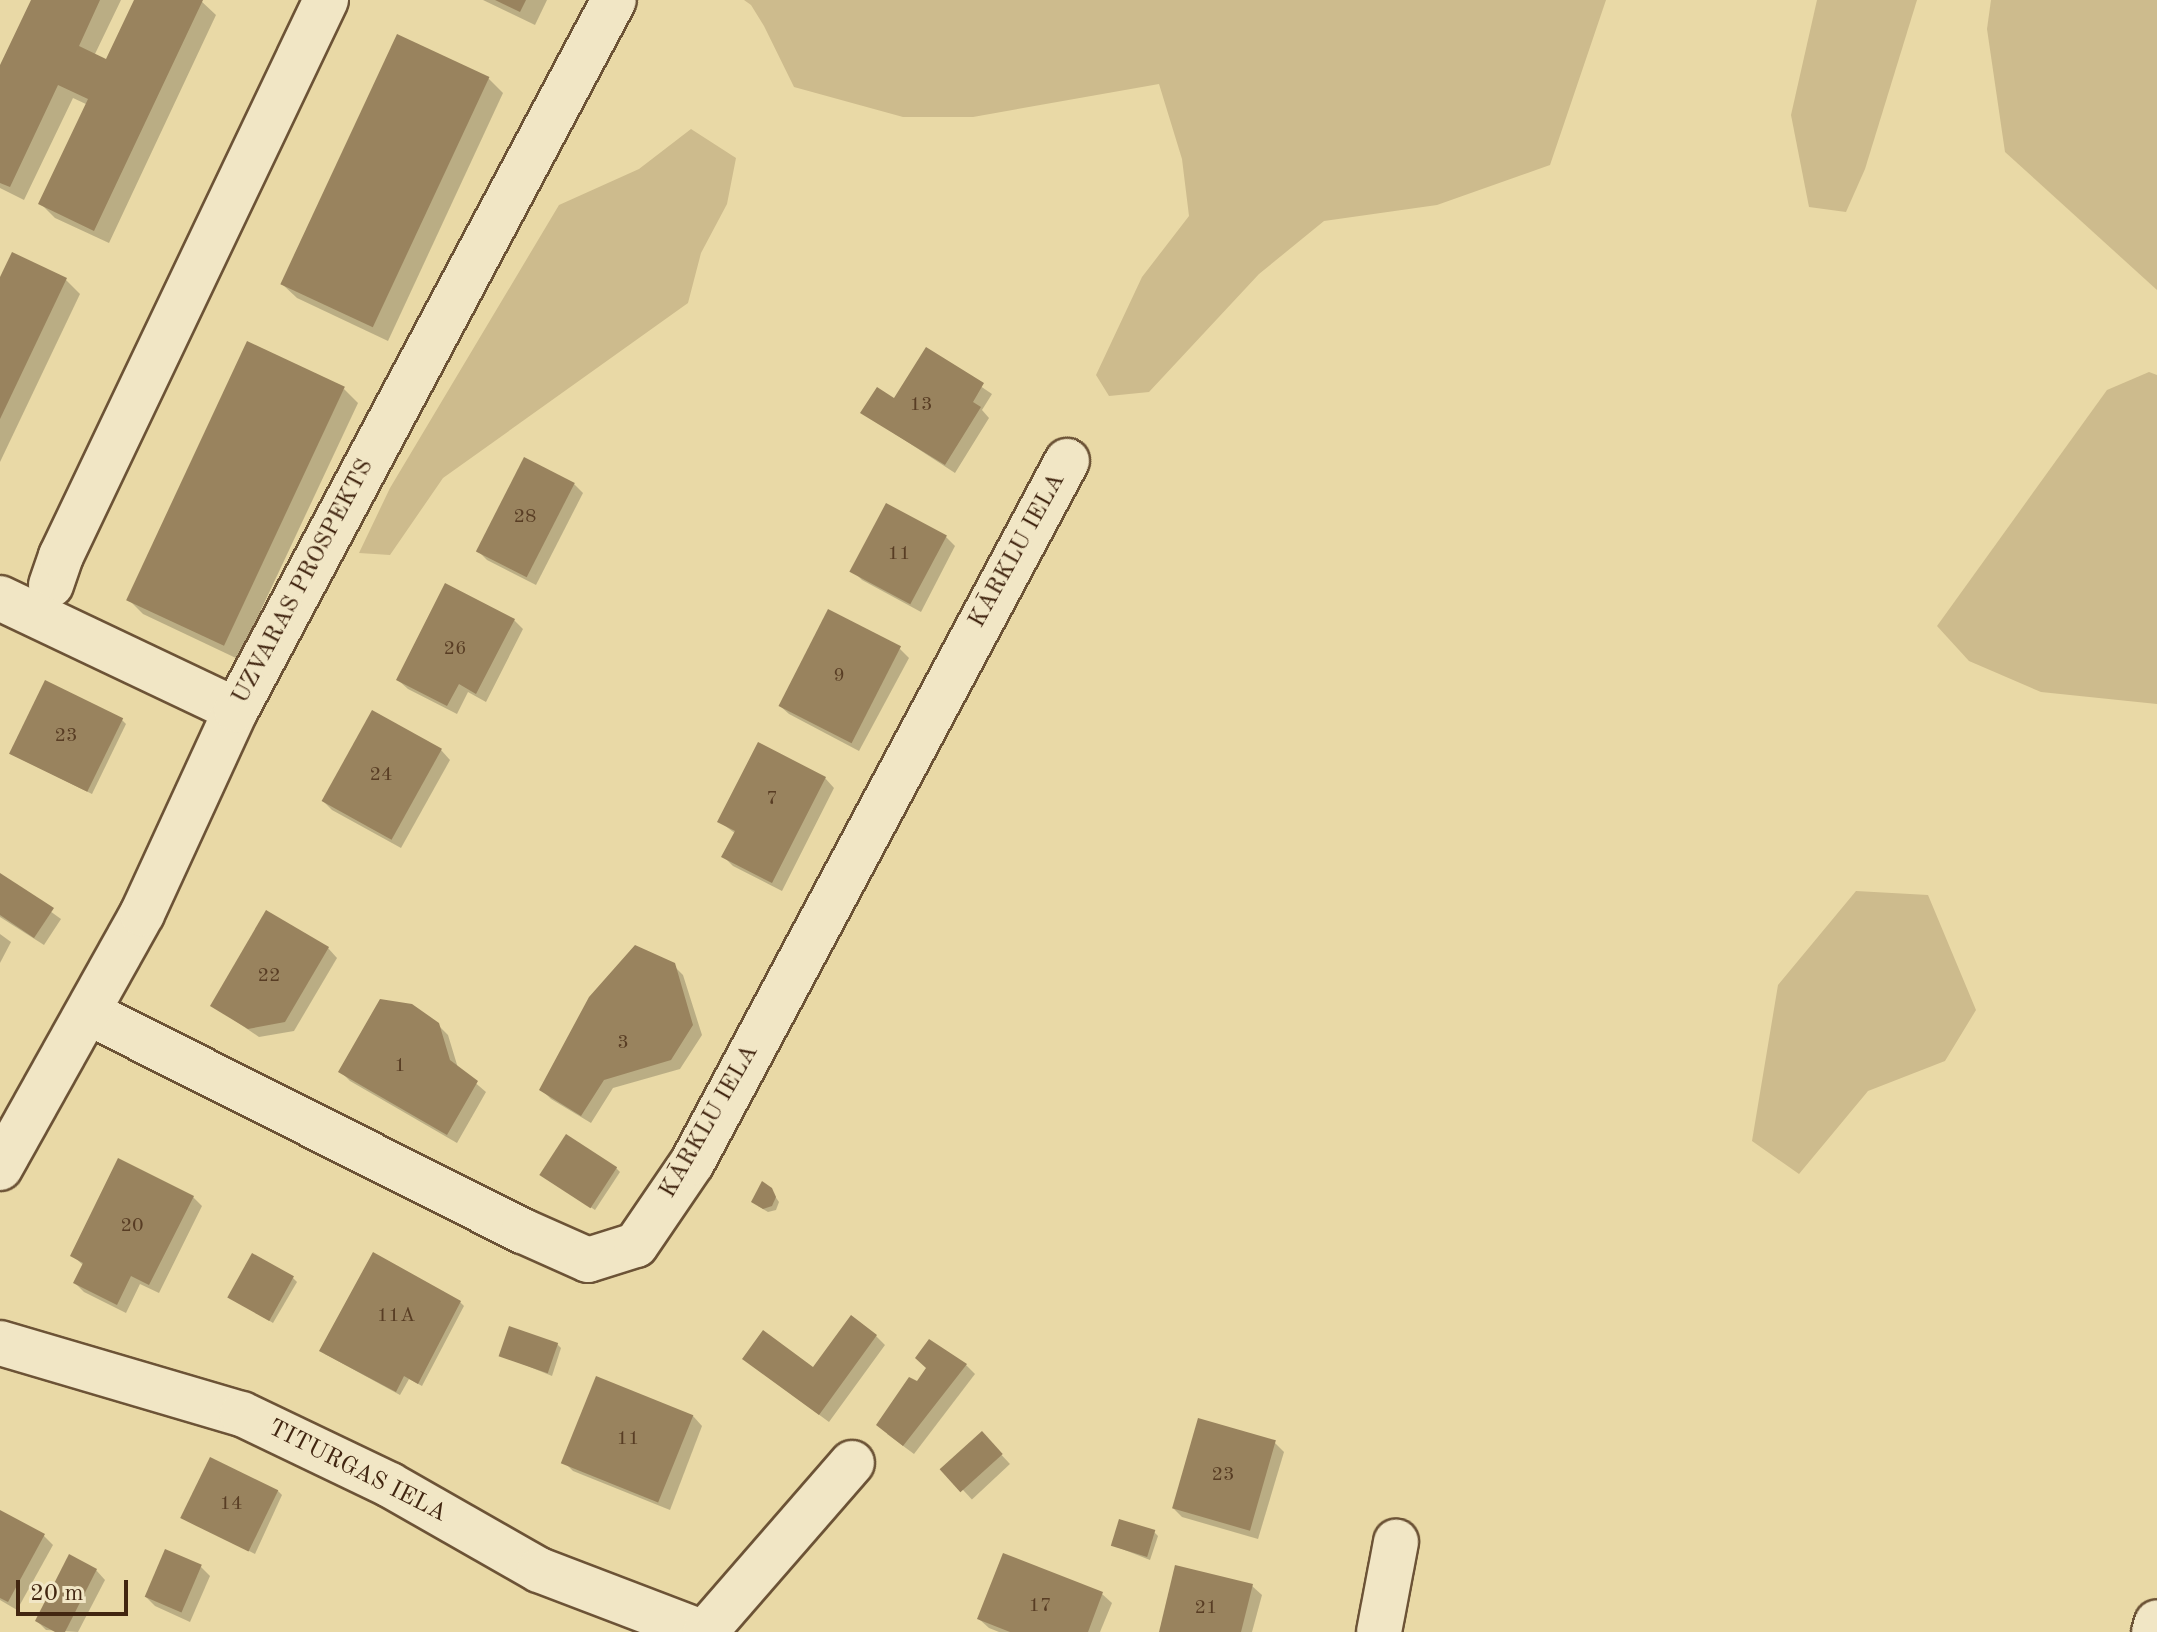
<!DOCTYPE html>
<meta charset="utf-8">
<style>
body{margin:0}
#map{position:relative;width:2157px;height:1632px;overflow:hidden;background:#e9d9a6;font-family:"Old Standard TT",serif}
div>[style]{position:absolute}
.green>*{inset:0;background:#cdbb8d}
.shadow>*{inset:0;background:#0003;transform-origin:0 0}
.building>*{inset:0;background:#99835e;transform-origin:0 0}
.roads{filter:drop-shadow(2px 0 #6c5336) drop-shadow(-2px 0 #6c5336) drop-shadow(0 2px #6c5336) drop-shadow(0 -2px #6c5336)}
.minor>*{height:44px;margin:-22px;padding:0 22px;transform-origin:22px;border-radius:22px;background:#f1e6c5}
span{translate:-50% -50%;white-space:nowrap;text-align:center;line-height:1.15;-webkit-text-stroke:6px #f1e6c5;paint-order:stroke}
.number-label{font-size:20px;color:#583d24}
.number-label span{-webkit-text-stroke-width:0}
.street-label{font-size:24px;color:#422611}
.scale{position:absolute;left:16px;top:1580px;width:112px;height:36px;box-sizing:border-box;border:4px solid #422611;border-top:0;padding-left:10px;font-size:24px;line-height:28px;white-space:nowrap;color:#422611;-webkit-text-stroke:6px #f1e6c5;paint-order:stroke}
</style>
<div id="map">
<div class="green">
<i style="clip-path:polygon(744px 0,1606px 0,1550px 165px,1437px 205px,1324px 221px,1259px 274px,1149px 392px,1109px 396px,1096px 375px,1142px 277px,1189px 216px,1182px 159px,1159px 84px,973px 117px,903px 117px,794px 87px,764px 26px,751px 5px)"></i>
<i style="clip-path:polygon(1817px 0,1917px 0,1865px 169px,1846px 212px,1809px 207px,1791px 115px)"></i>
<i style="clip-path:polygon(1991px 0,2157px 0,2157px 290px,2005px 152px,1987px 29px)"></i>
<i style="clip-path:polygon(691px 129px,736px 158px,727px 204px,701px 253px,688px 303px,443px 478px,390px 555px,359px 553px,390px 488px,559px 205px,639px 169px)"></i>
<i style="clip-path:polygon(2149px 372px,2157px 375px,2157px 704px,2041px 692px,1969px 661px,1937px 626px,2107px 390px)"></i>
<i style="clip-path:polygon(1856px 891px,1928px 895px,1976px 1010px,1945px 1061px,1868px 1091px,1799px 1174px,1752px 1141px,1778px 985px)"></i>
</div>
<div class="shadow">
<i style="clip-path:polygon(33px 0,121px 0,94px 56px,107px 61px,136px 0,200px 0,216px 15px,109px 243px,55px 218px,41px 204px,88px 105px,73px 98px,24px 200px,0 188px,0 69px)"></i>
<i style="clip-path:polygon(483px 0,547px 0,535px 25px)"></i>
<i style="clip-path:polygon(398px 36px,489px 79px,503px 93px,388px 341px,297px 298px,282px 284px)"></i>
<i style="clip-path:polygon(66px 280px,80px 294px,0 462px,0 282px)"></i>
<i style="clip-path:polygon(927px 350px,992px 394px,982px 410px,989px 418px,955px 473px,863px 413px,895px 401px)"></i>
<i style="clip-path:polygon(344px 389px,358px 403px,238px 659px,143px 614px,129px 600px)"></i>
<i style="clip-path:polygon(574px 484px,583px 493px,536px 585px,487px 560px,478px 551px)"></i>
<i style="clip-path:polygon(887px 506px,946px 537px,955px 546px,921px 612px,862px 580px,853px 571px)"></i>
<i style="clip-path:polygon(514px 620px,523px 629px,486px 702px,468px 692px,457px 714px,408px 689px,398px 680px)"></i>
<i style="clip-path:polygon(900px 649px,909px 658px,859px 751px,789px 714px,779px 705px)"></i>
<i style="clip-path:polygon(122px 720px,126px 724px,92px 794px,11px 754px)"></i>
<i style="clip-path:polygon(441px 750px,450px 760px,401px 848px,332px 810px,323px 801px)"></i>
<i style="clip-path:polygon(825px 778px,834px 788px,782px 891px,733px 866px,724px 857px,736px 834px,720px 822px)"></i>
<i style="clip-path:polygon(0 875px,61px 919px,44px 945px,0 917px)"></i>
<i style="clip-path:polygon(0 934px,11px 942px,0 963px)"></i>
<i style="clip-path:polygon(328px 948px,337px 958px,294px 1031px,259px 1037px,212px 1005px)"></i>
<i style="clip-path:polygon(673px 965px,683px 975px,702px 1035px,680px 1069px,613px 1088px,591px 1123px,551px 1099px,542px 1090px)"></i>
<i style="clip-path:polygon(438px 1025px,448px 1035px,458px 1068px,486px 1092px,457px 1143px,350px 1081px,341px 1072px)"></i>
<i style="clip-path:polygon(616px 1168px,620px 1172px,595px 1210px,543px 1176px)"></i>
<i style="clip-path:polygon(770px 1189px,779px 1202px,776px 1210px,768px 1212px,758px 1206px)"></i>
<i style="clip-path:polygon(193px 1197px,202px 1206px,159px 1293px,140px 1284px,126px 1313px,84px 1292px,75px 1283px,84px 1266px,72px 1255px)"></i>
<i style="clip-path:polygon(293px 1278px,297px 1282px,273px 1323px,234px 1300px)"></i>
<i style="clip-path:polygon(460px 1302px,464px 1306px,422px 1386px,409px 1379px,400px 1395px,325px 1354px)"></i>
<i style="clip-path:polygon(876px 1336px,885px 1345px,829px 1422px,754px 1367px,814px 1370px)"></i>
<i style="clip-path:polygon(557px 1344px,561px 1348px,552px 1376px,501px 1355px)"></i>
<i style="clip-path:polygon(966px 1365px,975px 1374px,914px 1454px,887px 1434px,928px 1368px)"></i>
<i style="clip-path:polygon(693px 1416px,702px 1426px,670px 1510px,573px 1471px,564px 1462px)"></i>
<i style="left:982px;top:1434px;width:41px;height:52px;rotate:47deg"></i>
<i style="clip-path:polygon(1275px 1443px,1284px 1452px,1258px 1539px,1182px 1517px,1173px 1508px)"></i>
<i style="clip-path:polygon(278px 1491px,282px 1495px,255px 1554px,184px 1518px)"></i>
<i style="clip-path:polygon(0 1512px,44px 1536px,53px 1545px,17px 1610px,0 1600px)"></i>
<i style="clip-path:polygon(1154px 1532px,1158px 1536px,1150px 1560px,1112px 1545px)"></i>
<i style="clip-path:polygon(1004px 1556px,1102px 1594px,1112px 1603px,1100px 1632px,999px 1632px,989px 1628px,979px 1619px)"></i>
<i style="clip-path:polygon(201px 1567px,210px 1576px,190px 1622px,155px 1606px,146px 1597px)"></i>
<i style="clip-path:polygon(96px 1570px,105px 1580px,78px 1632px,46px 1630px,37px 1621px)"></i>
<i style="clip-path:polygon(1252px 1586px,1262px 1595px,1252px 1632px,1161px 1632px)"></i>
</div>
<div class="building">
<i style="clip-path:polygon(31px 0,100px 0,79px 46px,106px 59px,134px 0,203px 0,94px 231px,38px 204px,88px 99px,58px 85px,10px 187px,0 183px,0 65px)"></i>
<i style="clip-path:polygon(495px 0,526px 0,520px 12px)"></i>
<i style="left:397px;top:34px;width:102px;height:276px;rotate:25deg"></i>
<i style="clip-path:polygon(12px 252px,67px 278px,0 419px,0 277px)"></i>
<i style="left:247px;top:341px;width:108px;height:286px;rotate:25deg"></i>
<i style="clip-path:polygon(926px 347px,984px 383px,973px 402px,981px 407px,945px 465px,860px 413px,877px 387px,894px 398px)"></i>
<i style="left:524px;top:457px;width:57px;height:106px;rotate:27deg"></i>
<i style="left:886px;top:503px;width:69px;height:78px;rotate:28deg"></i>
<i style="clip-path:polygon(445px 583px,515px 619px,476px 694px,459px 684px,447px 706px,396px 680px)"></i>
<i style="left:828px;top:609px;width:82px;height:109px;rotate:27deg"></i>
<i style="left:45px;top:680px;width:87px;height:82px;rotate:26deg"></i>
<i style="left:372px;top:710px;width:80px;height:104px;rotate:29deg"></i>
<i style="clip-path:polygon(758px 742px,826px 777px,772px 883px,721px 857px,735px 831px,717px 822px)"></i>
<i style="clip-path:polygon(0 873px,54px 908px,34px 938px,0 915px)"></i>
<i style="clip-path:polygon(266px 910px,329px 947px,285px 1022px,248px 1029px,210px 1006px)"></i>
<i style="clip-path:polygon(635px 945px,675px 963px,693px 1025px,671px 1060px,604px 1080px,581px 1116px,539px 1090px,589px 997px)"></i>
<i style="clip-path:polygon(380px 999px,412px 1004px,439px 1023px,450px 1060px,478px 1081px,447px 1135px,338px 1072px)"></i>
<i style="left:566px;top:1134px;width:61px;height:49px;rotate:33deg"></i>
<i style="clip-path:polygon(118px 1158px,194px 1196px,149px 1285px,131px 1276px,117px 1305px,73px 1283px,83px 1263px,70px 1256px)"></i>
<i style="clip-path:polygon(762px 1181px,772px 1188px,776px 1197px,772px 1206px,763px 1209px,751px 1202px)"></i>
<i style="clip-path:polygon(373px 1252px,461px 1301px,418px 1384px,404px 1376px,396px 1392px,319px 1351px)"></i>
<i style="left:252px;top:1253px;width:48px;height:51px;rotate:29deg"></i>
<i style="clip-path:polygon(851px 1315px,877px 1335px,819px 1415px,742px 1359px,763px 1330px,813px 1367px)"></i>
<i style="left:509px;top:1326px;width:52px;height:32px;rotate:19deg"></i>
<i style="clip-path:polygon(929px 1339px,967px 1364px,903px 1446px,876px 1425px,909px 1377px,917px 1381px,926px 1368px,915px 1358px)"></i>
<i style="left:596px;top:1376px;width:105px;height:94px;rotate:22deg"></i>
<i style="left:1198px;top:1418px;width:81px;height:94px;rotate:16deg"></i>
<i style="left:982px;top:1431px;width:31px;height:57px;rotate:48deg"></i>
<i style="left:210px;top:1457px;width:76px;height:68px;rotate:26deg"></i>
<i style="clip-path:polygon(0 1510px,45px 1534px,8px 1602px,0 1598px)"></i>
<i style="left:1119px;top:1519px;width:38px;height:28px;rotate:17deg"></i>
<i style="left:165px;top:1549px;width:40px;height:52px;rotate:23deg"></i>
<i style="clip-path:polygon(1003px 1553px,1103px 1592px,1088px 1632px,1010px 1632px,977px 1619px)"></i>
<i style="clip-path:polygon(69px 1554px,97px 1569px,65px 1632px,55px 1632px,35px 1621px)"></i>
<i style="clip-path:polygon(1175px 1565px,1253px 1584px,1241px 1632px,1159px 1632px)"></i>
</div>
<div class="roads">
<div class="minor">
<i style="left:51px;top:585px;width:31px;rotate:-71deg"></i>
<i style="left:61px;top:556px;width:616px;rotate:-64.52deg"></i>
<i style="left:0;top:598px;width:261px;rotate:25.4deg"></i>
<i style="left:89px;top:1013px;width:486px;rotate:26.7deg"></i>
<i style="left:523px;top:1231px;width:71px;rotate:24deg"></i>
<i style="left:588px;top:1260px;width:50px;rotate:-17.4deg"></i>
<i style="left:636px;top:1245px;width:99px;rotate:-55.7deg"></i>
<i style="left:692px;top:1163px;width:796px;rotate:-61.89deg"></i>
<i style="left:0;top:1168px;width:291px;rotate:-60.8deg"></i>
<i style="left:142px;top:914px;width:225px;rotate:-65.3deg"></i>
<i style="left:236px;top:710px;width:804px;rotate:-61.97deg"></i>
<i style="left:0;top:1343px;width:252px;rotate:16.4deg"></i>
<i style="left:242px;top:1414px;width:164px;rotate:25.6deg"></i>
<i style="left:390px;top:1485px;width:172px;rotate:29.7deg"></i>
<i style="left:539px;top:1570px;width:173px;rotate:20.9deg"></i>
<i style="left:705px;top:1632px;width:224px;rotate:-49deg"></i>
<i style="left:1379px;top:1632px;width:92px;rotate:-79.3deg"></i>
<i style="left:2154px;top:1632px;width:10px;rotate:-73deg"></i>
</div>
</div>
<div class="number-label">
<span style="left:921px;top:405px">13</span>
<span style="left:525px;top:517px">28</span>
<span style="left:899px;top:554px">11</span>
<span style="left:455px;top:649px">26</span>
<span style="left:839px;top:676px">9</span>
<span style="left:66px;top:736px">23</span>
<span style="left:381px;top:775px">24</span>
<span style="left:772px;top:799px">7</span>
<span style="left:269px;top:976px">22</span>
<span style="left:623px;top:1043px">3</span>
<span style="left:400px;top:1066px">1</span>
<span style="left:132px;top:1226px">20</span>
<span style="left:396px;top:1316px">11A</span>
<span style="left:628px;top:1439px">11</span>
<span style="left:1223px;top:1475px">23</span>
<span style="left:231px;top:1504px">14</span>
<span style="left:1040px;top:1606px">17</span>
<span style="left:1206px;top:1608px">21</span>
</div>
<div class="street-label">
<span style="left:1018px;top:551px;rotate:-61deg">KĀRKLU IELA</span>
<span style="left:304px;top:582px;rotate:-62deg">UZVARAS PROSPEKTS</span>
<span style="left:710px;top:1122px;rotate:-60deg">KĀRKLU IELA</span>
<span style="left:357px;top:1472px;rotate:27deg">TITURGAS IELA</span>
</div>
<div class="scale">20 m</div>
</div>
